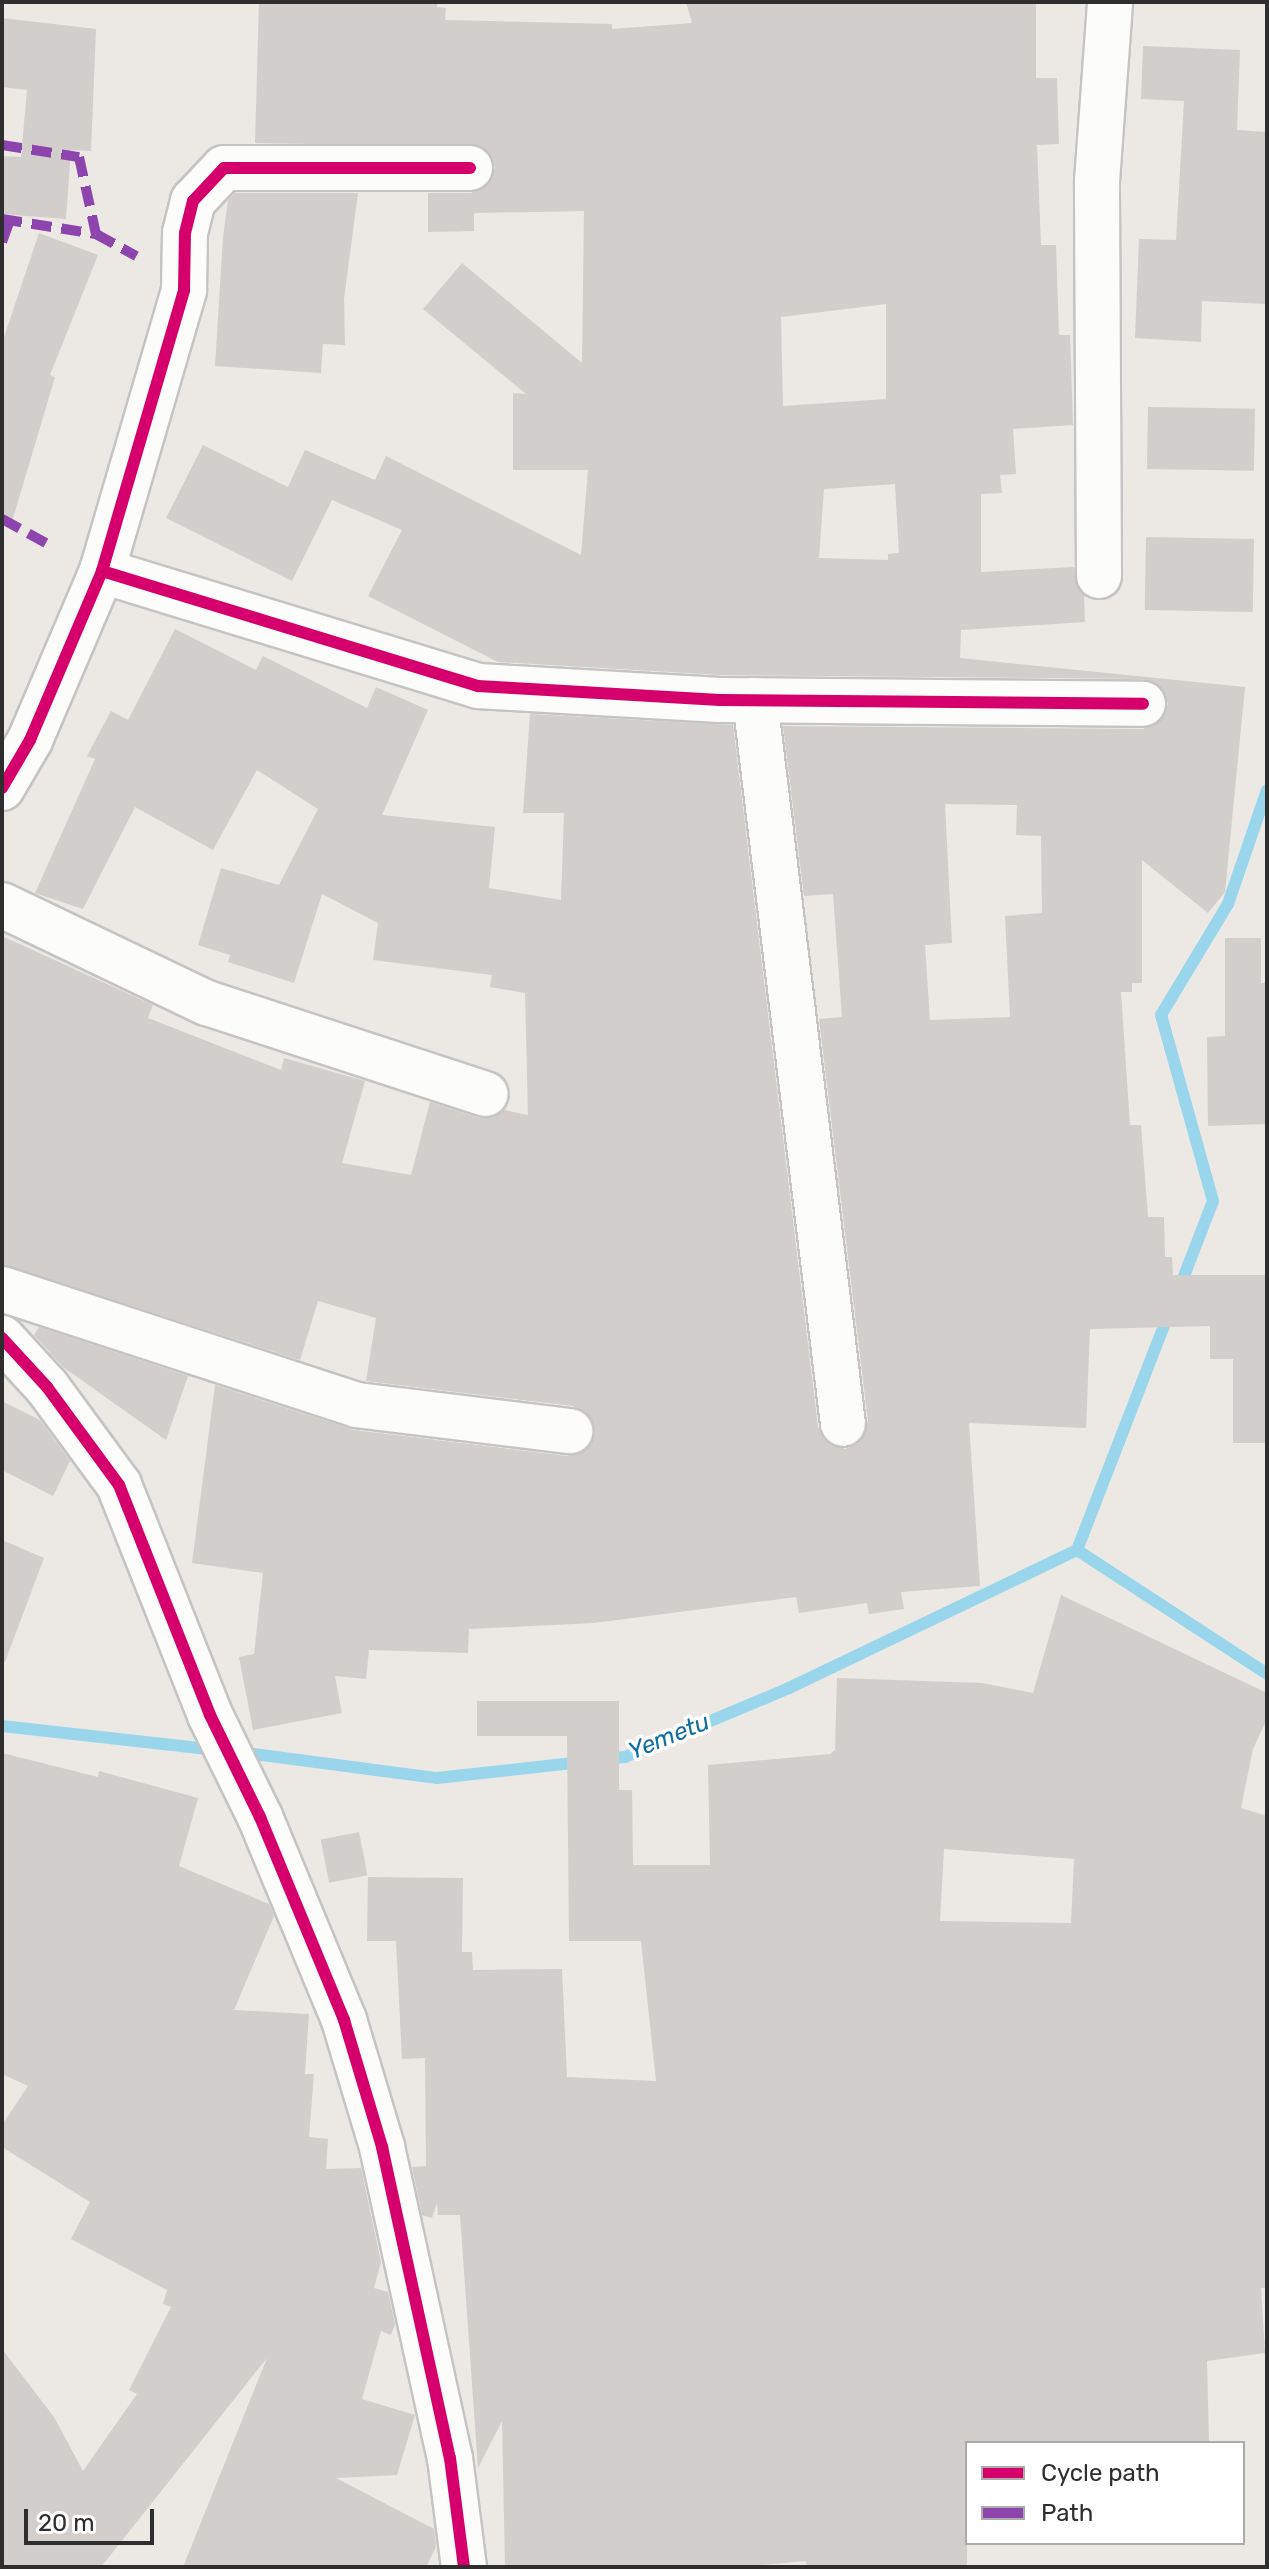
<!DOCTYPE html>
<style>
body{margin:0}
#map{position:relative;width:1269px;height:2569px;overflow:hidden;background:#ece8e4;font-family:Rubik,sans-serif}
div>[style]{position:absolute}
.stream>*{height:12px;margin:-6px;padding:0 6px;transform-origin:6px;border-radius:6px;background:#99d6ec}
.building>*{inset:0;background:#d1cecb;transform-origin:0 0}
.roads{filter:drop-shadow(2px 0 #c5c4c5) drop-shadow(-2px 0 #c5c4c5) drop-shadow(0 2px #c5c4c5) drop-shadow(0 -2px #c5c4c5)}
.minor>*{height:44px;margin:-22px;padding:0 22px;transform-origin:22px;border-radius:22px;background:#fcfcfb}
.quiet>*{height:10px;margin-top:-5px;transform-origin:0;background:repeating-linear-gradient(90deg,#8e44ad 0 20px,transparent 0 30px)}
.cycleway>*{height:12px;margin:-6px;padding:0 6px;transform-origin:6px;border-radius:6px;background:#d6006c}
span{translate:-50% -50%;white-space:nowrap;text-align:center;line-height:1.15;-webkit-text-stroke:7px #fff;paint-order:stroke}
.water-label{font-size:24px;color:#0d6fa3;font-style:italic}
.frame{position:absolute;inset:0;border:4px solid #2e2e2e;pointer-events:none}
.legend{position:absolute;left:965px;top:2441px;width:280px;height:104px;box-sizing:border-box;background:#fff;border:2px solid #ababab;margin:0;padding:10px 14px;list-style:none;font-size:24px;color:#2e2e2e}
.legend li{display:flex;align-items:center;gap:16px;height:40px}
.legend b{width:40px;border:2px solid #ababab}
.scale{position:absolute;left:24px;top:2509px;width:130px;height:36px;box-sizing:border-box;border:4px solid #2e2e2e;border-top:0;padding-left:10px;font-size:24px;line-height:28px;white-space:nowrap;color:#2e2e2e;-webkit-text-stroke:6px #fff;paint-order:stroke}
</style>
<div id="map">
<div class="stream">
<i style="left:1179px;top:1289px;width:94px;rotate:-68.9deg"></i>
<i style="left:1213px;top:1201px;width:193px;rotate:-105.6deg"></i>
<i style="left:1161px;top:1015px;width:130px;rotate:-58.9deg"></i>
<i style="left:1228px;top:904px;width:120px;rotate:-71.1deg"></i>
<i style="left:1077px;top:1550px;width:254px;rotate:-68.8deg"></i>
<i style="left:2px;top:1726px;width:216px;rotate:6.4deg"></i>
<i style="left:239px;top:1752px;width:200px;rotate:7.5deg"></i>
<i style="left:437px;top:1778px;width:146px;rotate:-6.3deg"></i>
<i style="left:605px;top:1759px;width:20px;rotate:-6deg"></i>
<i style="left:625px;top:1757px;width:178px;rotate:-22.8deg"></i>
<i style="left:789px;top:1688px;width:319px;rotate:-25.6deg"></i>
<i style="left:1077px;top:1550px;width:227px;rotate:33.1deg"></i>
</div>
<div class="building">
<i style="clip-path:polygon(evenodd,259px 2px,437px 2px,437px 7px,446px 8px,445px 20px,612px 24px,612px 29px,692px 23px,686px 2px,1036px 2px,1036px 78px,1057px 78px,1059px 144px,1037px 145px,1041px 245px,1056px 245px,1059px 335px,1070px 335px,1073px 425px,1013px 429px,1016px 474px,1000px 475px,1002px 493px,981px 494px,981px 572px,1074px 567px,1084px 595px,1085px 622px,961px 630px,960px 658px,1245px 687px,1225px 892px,1208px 913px,1142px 860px,1142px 983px,1132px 983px,1132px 992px,1121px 992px,1130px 1125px,1141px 1125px,1148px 1217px,1164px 1217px,1165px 1257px,1172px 1257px,1173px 1275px,1267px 1275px,1267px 1443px,1233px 1443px,1233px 1359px,1210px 1359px,1210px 1326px,1090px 1329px,1086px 1428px,969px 1423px,980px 1586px,901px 1592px,904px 1609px,869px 1614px,867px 1603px,799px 1613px,796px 1597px,594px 1623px,469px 1629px,468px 1653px,369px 1650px,366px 1679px,335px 1676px,342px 1713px,253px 1730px,239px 1657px,254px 1654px,263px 1573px,192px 1563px,215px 1385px,354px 1430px,567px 1456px,589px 1447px,595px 1433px,586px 1412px,573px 1406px,366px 1381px,376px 1318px,318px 1301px,300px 1360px,2px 1264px,2px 936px,153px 1005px,148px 1018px,281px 1070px,284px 1058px,365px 1081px,342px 1163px,411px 1175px,430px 1102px,479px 1118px,492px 1118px,505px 1110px,528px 1115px,525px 993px,490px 987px,492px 975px,373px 960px,378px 923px,322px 894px,294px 983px,228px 962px,230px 955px,198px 945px,221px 868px,279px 885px,318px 809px,257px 770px,213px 850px,135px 807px,83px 909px,35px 893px,95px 759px,87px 756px,111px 711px,128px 720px,175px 629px,256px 670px,263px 656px,367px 708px,376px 687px,428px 710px,382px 815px,495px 827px,489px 888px,561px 900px,564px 813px,523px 813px,530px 714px,733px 725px,818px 1427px,824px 1440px,845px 1449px,859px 1443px,868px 1421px,819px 1019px,842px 1017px,833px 894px,804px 896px,783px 726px,1143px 729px,1164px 717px,1168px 703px,1156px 683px,1143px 679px,721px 675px,498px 662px,368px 596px,402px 530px,332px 500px,292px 581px,166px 518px,203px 445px,288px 487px,305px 450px,375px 480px,386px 456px,581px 555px,588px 470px,513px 470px,513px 393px,526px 394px,423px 309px,462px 263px,582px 363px,584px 211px,474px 213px,474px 231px,428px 232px,428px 193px,471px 193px,491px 181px,495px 167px,483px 147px,255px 143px,259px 2px,886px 304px,886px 399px,783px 406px,781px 317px,886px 304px,259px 2px,895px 484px,899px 553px,888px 554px,888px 560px,819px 558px,824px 489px,895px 484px,259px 2px,945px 804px,1017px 805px,1016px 835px,1041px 836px,1042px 913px,1005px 916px,1010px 1017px,930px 1020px,925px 945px,952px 943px,945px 804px)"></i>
<i style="clip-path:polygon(2px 18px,96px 29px,91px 151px,71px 150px,66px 219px,2px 214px,2px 156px,21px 157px,27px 90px,2px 87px)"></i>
<i style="clip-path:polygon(1143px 46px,1240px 50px,1237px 130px,1267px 132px,1267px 304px,1202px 301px,1201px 342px,1135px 338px,1139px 239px,1176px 240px,1184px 101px,1141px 99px)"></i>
<i style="clip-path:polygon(235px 193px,358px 193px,344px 299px,345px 345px,323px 344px,321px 373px,215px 366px,223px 237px,228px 200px)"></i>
<i style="clip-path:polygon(39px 233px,98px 255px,50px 375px,55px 377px,11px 525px,2px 523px,2px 343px)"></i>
<i style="left:1148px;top:407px;width:107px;height:62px;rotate:1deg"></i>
<i style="left:1254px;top:539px;width:73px;height:108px;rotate:91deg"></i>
<i style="clip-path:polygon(1225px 938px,1261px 938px,1261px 983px,1267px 983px,1266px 1124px,1208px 1126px,1207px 1037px,1225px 1036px)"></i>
<i style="clip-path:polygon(39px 1327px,188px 1376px,166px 1440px,63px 1367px,34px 1335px)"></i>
<i style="clip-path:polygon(2px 1401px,40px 1420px,70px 1461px,53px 1496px,2px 1470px)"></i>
<i style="clip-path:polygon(2px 1540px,44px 1558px,5px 1662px,2px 1661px)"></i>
<i style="clip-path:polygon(evenodd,1061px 1595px,1267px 1693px,1267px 1719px,1253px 1749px,1241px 1808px,1267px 1816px,1267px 2288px,1261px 2288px,1265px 2353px,1207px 2361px,1209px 2443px,967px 2443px,967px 2567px,807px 2567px,806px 2561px,738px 2567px,505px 2567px,502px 2421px,478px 2468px,460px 2215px,438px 2215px,437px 2203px,432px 2218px,422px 2215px,412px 2167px,426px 2166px,425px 2058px,402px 2059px,396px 1941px,367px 1941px,368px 1877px,463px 1878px,462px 1952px,472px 1952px,473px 1970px,562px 1969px,567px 2077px,656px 2081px,641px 1941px,569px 1941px,567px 1736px,477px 1736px,477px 1701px,619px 1701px,619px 1790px,632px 1790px,633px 1865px,710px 1865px,708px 1765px,830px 1754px,835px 1750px,837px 1678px,982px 1683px,1033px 1693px,1061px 1595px,944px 1849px,1074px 1859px,1071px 1923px,940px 1921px,944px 1849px)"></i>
<i style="clip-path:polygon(2px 1753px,98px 1777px,99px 1771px,198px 1798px,179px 1866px,269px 1904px,274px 1916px,234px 2010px,309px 2014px,305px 2074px,314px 2074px,309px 2137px,328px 2139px,326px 2169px,361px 2168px,381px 2262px,374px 2288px,388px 2292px,395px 2324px,391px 2335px,381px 2331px,362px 2399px,415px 2415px,397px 2475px,336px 2478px,434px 2529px,436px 2547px,426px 2567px,183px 2567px,267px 2358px,101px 2567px,2px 2567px,2px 2349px,54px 2417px,83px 2471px,137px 2394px,129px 2390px,171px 2307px,163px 2304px,167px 2290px,71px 2239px,90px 2202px,2px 2147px,2px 2125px,28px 2086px,2px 2074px)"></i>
<i style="left:359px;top:1832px;width:44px;height:39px;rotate:79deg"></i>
</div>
<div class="roads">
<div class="minor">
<i style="left:102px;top:571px;width:393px;rotate:17deg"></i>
<i style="left:478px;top:686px;width:242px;rotate:3.3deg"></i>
<i style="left:720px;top:700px;width:423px;rotate:0.5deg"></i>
<i style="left:1099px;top:576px;width:395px;rotate:-90.3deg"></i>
<i style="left:1097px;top:181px;width:179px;rotate:-85.8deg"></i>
<i style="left:755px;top:700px;width:729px;rotate:83.07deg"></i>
<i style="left:2px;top:788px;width:56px;rotate:-59.7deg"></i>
<i style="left:30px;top:740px;width:184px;rotate:-66.9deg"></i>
<i style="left:102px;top:571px;width:293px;rotate:-73.7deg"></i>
<i style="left:184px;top:290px;width:57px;rotate:-89deg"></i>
<i style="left:185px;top:233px;width:33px;rotate:-76deg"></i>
<i style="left:193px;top:201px;width:45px;rotate:-46.8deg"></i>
<i style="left:224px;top:168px;width:246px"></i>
<i style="left:2px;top:905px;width:227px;rotate:25.6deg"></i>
<i style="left:207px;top:1003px;width:293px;rotate:18.1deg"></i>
<i style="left:2px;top:1289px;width:373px;rotate:18.1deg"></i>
<i style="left:357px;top:1405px;width:215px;rotate:7deg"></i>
<i style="left:2px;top:1338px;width:67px;rotate:47.4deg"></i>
<i style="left:47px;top:1387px;width:122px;rotate:53.7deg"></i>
<i style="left:119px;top:1485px;width:247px;rotate:68.4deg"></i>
<i style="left:210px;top:1715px;width:114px;rotate:63.9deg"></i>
<i style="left:260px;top:1817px;width:220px;rotate:67.5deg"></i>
<i style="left:344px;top:2020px;width:133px;rotate:73.3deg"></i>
<i style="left:382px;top:2147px;width:318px;rotate:77.7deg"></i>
<i style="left:450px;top:2458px;width:110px;rotate:82.7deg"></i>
</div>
</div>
<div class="quiet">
<i style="left:2px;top:145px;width:78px;rotate:8.9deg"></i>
<i style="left:79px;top:157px;width:79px;rotate:77.6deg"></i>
<i style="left:2px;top:219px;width:95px;rotate:9.1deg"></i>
<i style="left:96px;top:234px;width:46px;rotate:28.8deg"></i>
<i style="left:2px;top:242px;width:23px;rotate:-70deg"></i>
<i style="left:2px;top:519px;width:58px;rotate:28.8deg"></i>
</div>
<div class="cycleway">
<i style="left:102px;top:571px;width:393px;rotate:17deg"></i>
<i style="left:478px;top:686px;width:242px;rotate:3.3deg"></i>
<i style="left:720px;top:700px;width:423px;rotate:0.5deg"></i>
<i style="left:2px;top:788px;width:56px;rotate:-59.7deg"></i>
<i style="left:30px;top:740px;width:184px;rotate:-66.9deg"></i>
<i style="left:102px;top:571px;width:293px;rotate:-73.7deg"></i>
<i style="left:184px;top:290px;width:57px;rotate:-89deg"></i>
<i style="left:185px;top:233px;width:33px;rotate:-76deg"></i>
<i style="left:193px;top:201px;width:45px;rotate:-46.8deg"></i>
<i style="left:224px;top:168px;width:246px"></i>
<i style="left:2px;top:1338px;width:67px;rotate:47.4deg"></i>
<i style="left:47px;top:1387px;width:122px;rotate:53.7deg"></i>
<i style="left:119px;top:1485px;width:247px;rotate:68.4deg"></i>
<i style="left:210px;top:1715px;width:114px;rotate:63.9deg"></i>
<i style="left:260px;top:1817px;width:220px;rotate:67.5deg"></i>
<i style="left:344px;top:2020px;width:133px;rotate:73.3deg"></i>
<i style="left:382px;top:2147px;width:318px;rotate:77.7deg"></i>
<i style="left:450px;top:2458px;width:110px;rotate:82.7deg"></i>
</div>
<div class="water-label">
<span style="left:669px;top:1737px;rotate:-22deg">Yemetu</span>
</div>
<div class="frame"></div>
<ul class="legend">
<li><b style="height:10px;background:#d6006c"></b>Cycle path</li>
<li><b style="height:10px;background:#8e44ad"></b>Path</li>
</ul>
<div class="scale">20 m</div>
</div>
